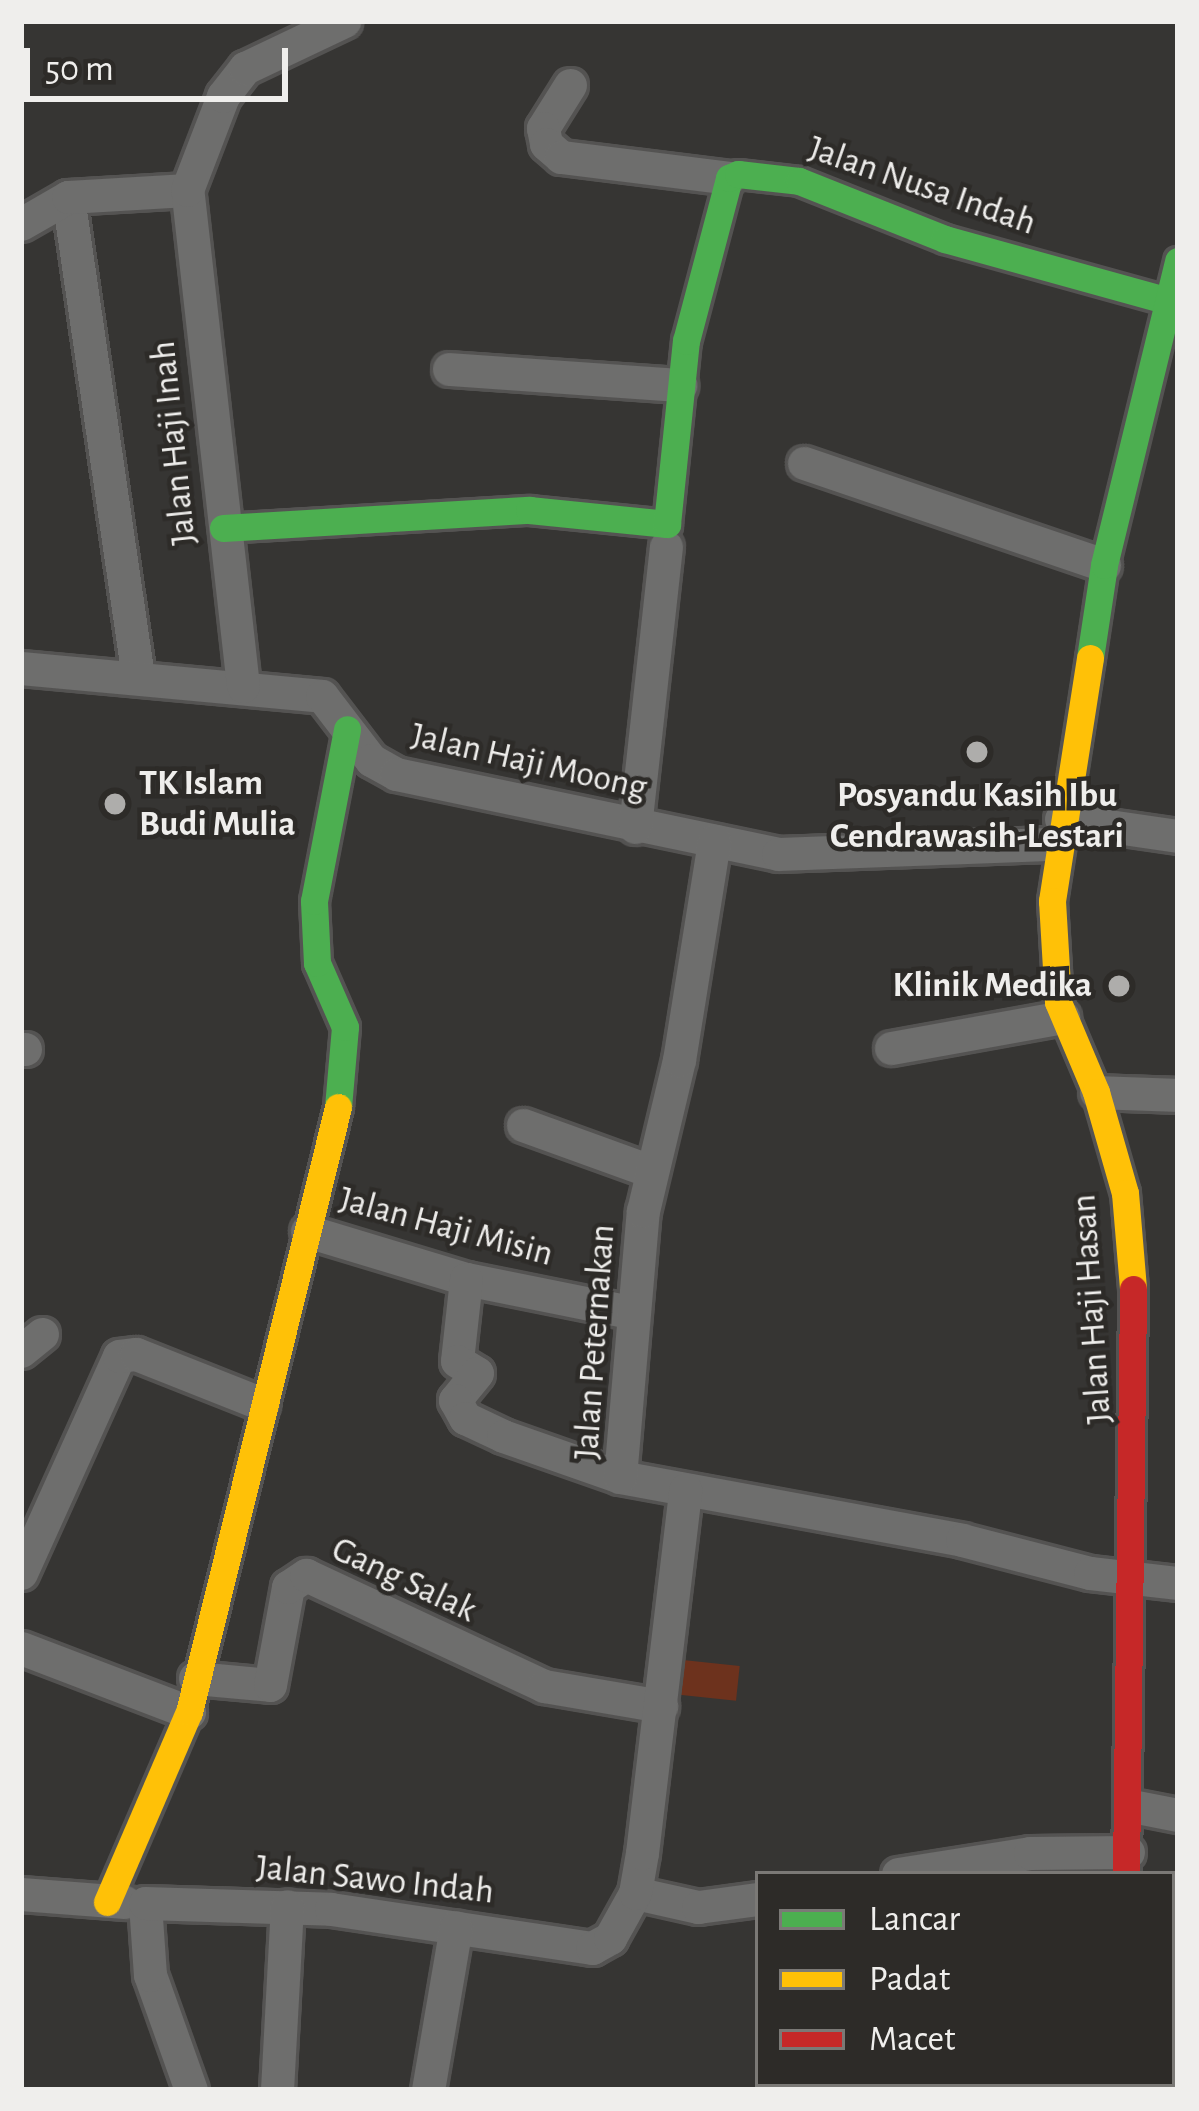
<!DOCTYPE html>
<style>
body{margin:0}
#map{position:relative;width:1199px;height:2111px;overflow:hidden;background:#363533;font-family:"Alegreya Sans",sans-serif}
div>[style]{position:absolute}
.green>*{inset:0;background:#6d321d;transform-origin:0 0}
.roads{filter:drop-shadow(3px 0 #545352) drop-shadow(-3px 0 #545352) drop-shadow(0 3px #545352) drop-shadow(0 -3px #545352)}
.street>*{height:33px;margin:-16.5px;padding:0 16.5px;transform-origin:16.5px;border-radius:16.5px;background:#6e6e6d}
.fast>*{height:27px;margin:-13.5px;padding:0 13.5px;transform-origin:13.5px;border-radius:13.5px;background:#4caf50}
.slow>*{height:27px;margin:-13.5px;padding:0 13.5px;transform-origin:13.5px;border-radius:13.5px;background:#ffc107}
.jam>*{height:27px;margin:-13.5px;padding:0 13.5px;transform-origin:13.5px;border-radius:13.5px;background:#c62828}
.dots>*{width:33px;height:33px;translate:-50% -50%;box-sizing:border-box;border:6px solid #2d2b28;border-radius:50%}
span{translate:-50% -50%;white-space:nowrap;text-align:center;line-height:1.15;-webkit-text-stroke:9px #2d2b28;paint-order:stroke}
.street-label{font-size:36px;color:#efeeec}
.poi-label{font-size:36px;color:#efeeec;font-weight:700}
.left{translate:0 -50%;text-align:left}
.right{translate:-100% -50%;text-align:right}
.frame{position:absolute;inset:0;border:24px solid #efeeec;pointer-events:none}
.legend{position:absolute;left:755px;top:1871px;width:420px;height:216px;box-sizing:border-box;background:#2d2b28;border:3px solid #7b7976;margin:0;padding:15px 21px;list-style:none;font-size:36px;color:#efeeec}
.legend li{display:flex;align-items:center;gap:24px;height:60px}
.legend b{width:60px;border:3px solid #7b7976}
.scale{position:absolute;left:24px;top:48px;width:264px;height:54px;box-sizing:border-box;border:6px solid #efeeec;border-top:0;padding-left:15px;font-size:36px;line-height:42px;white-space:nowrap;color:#efeeec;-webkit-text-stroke:9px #2d2b28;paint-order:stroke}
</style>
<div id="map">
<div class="green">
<i style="left:683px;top:1660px;width:57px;height:35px;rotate:6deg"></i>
</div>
<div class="roads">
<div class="street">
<i style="left:570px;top:85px;width:51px;rotate:122.1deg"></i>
<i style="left:543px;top:128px;width:16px;rotate:79deg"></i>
<i style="left:546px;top:144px;width:20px;rotate:41deg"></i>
<i style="left:561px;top:157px;width:169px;rotate:7.1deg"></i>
<i style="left:68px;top:197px;width:482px;rotate:81.7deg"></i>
<i style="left:21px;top:224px;width:54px;rotate:-29.9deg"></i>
<i style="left:68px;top:197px;width:119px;rotate:-3.4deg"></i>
<i style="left:449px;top:369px;width:232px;rotate:4deg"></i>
<i style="left:804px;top:463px;width:317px;rotate:18.8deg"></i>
<i style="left:21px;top:668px;width:302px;rotate:5.3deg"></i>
<i style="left:322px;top:696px;width:81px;rotate:52.6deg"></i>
<i style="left:371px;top:760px;width:29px;rotate:29deg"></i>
<i style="left:396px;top:774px;width:390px;rotate:11.8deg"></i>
<i style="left:778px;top:854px;width:277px;rotate:-2.1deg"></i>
<i style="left:243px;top:686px;width:499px;rotate:-96.4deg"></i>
<i style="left:187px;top:190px;width:101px;rotate:-69deg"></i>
<i style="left:223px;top:96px;width:36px;rotate:-52deg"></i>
<i style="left:245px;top:68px;width:110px;rotate:-25.4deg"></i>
<i style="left:1061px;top:819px;width:118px;rotate:8.3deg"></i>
<i style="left:635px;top:827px;width:282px;rotate:-83.7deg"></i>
<i style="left:891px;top:1048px;width:175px;rotate:-10.2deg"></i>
<i style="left:21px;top:1049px;width:4px"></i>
<i style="left:1096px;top:1092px;width:82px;rotate:2.1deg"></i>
<i style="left:523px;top:1125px;width:135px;rotate:19.9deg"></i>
<i style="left:307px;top:1231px;width:166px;rotate:16.8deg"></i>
<i style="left:466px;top:1279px;width:171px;rotate:11.4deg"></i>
<i style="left:466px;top:1279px;width:82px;rotate:96.3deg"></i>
<i style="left:457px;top:1361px;width:23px;rotate:31deg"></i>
<i style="left:477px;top:1373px;width:35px;rotate:129deg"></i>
<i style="left:455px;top:1400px;width:21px;rotate:61deg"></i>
<i style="left:465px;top:1418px;width:42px;rotate:25.3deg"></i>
<i style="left:503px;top:1436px;width:124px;rotate:19.3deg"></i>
<i style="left:620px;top:1477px;width:348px;rotate:10.4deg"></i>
<i style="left:962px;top:1540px;width:132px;rotate:14.5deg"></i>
<i style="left:1090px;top:1573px;width:89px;rotate:6.5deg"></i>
<i style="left:21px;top:1351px;width:27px;rotate:-39deg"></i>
<i style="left:620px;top:1477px;width:267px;rotate:-85.1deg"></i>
<i style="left:643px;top:1211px;width:155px;rotate:-76.6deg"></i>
<i style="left:679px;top:1060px;width:222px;rotate:-80.9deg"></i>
<i style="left:21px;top:1573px;width:238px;rotate:-65.7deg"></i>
<i style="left:119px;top:1356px;width:17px;rotate:-7deg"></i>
<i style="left:136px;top:1354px;width:136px;rotate:21.6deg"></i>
<i style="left:21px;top:1648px;width:180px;rotate:20.9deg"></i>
<i style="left:195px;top:1678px;width:75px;rotate:5.3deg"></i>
<i style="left:270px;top:1685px;width:100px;rotate:-79.6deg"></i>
<i style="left:288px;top:1587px;width:22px;rotate:-34deg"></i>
<i style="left:306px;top:1575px;width:263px;rotate:25deg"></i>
<i style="left:544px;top:1686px;width:119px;rotate:9.7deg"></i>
<i style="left:1132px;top:1806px;width:47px;rotate:11.1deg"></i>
<i style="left:898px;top:1874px;width:134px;rotate:-9deg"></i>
<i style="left:1030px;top:1853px;width:98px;rotate:-0.6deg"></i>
<i style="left:635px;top:1893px;width:65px;rotate:12.5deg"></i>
<i style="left:698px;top:1907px;width:61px;rotate:-7.6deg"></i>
<i style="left:21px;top:1894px;width:104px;rotate:4.4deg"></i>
<i style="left:1172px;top:1969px;width:6px;rotate:9deg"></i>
<i style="left:191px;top:2090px;width:122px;rotate:-109.6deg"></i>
<i style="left:150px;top:1975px;width:72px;rotate:-94deg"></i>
<i style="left:145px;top:1903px;width:186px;rotate:1.8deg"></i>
<i style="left:331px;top:1909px;width:264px;rotate:8.5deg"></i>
<i style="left:592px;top:1948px;width:21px;rotate:-29deg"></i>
<i style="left:610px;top:1938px;width:51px;rotate:-60.9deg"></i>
<i style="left:635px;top:1893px;width:41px;rotate:-80.1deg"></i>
<i style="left:642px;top:1853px;width:366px;rotate:-83.2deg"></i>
<i style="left:277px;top:2090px;width:184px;rotate:-86.9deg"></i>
<i style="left:428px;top:2090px;width:165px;rotate:-80.3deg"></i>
</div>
<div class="fast">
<i style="left:223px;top:528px;width:307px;rotate:-3.4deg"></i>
<i style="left:529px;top:510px;width:139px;rotate:5.8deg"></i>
<i style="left:667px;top:524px;width:184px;rotate:-84.1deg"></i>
<i style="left:686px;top:341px;width:169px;rotate:-75.2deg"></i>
<i style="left:729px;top:178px;width:10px;rotate:-24deg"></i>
<i style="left:738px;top:174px;width:61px;rotate:6.5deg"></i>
<i style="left:799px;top:181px;width:157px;rotate:21.7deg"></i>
<i style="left:945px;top:239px;width:228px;rotate:15.5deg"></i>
<i style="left:1090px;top:658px;width:94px;rotate:-81.4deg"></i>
<i style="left:1104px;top:565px;width:313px;rotate:-76.3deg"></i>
<i style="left:338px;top:1107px;width:80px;rotate:-85deg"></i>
<i style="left:345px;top:1027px;width:70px;rotate:-113.6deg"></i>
<i style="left:317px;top:963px;width:62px;rotate:-92.8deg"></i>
<i style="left:314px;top:901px;width:175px;rotate:-79.1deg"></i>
<i style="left:1113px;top:2084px;width:7px;rotate:63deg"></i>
</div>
<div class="slow">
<i style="left:1090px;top:658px;width:246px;rotate:98.9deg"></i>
<i style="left:1052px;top:901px;width:101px;rotate:86.6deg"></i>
<i style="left:1058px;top:1002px;width:98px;rotate:67.1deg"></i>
<i style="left:1096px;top:1092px;width:105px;rotate:74deg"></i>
<i style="left:1125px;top:1193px;width:96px;rotate:85.2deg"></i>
<i style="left:107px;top:1902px;width:207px;rotate:-66.7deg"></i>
<i style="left:189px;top:1712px;width:623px;rotate:-76.16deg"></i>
</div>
<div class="jam">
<i style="left:1126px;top:1874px;width:585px;rotate:-89.31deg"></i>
</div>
</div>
<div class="dots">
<i style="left:977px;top:752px;background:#aeadab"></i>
<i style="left:115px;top:804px;background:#aeadab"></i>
<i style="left:1119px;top:986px;background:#aeadab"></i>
</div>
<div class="street-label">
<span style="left:922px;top:186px;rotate:19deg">Jalan Nusa Indah</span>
<span style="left:174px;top:443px;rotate:-96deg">Jalan Haji Inah</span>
<span style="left:529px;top:762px;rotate:13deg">Jalan Haji Moong</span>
<span style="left:446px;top:1227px;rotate:15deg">Jalan Haji Misin</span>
<span style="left:1092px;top:1309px;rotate:-94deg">Jalan Haji Hasan</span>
<span style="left:595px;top:1342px;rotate:-86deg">Jalan Peternakan</span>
<span style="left:404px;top:1580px;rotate:25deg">Gang Salak</span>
<span style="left:375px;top:1880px;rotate:6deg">Jalan Sawo Indah</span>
</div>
<div class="poi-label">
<span class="left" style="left:139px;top:804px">TK Islam<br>Budi Mulia</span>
<span style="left:977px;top:816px">Posyandu Kasih Ibu<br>Cendrawasih-Lestari</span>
<span class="right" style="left:1092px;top:986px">Klinik Medika</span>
</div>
<div class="frame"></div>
<ul class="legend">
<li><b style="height:15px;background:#4caf50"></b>Lancar</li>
<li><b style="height:15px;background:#ffc107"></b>Padat</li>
<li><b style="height:15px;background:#c62828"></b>Macet</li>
</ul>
<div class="scale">50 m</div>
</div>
